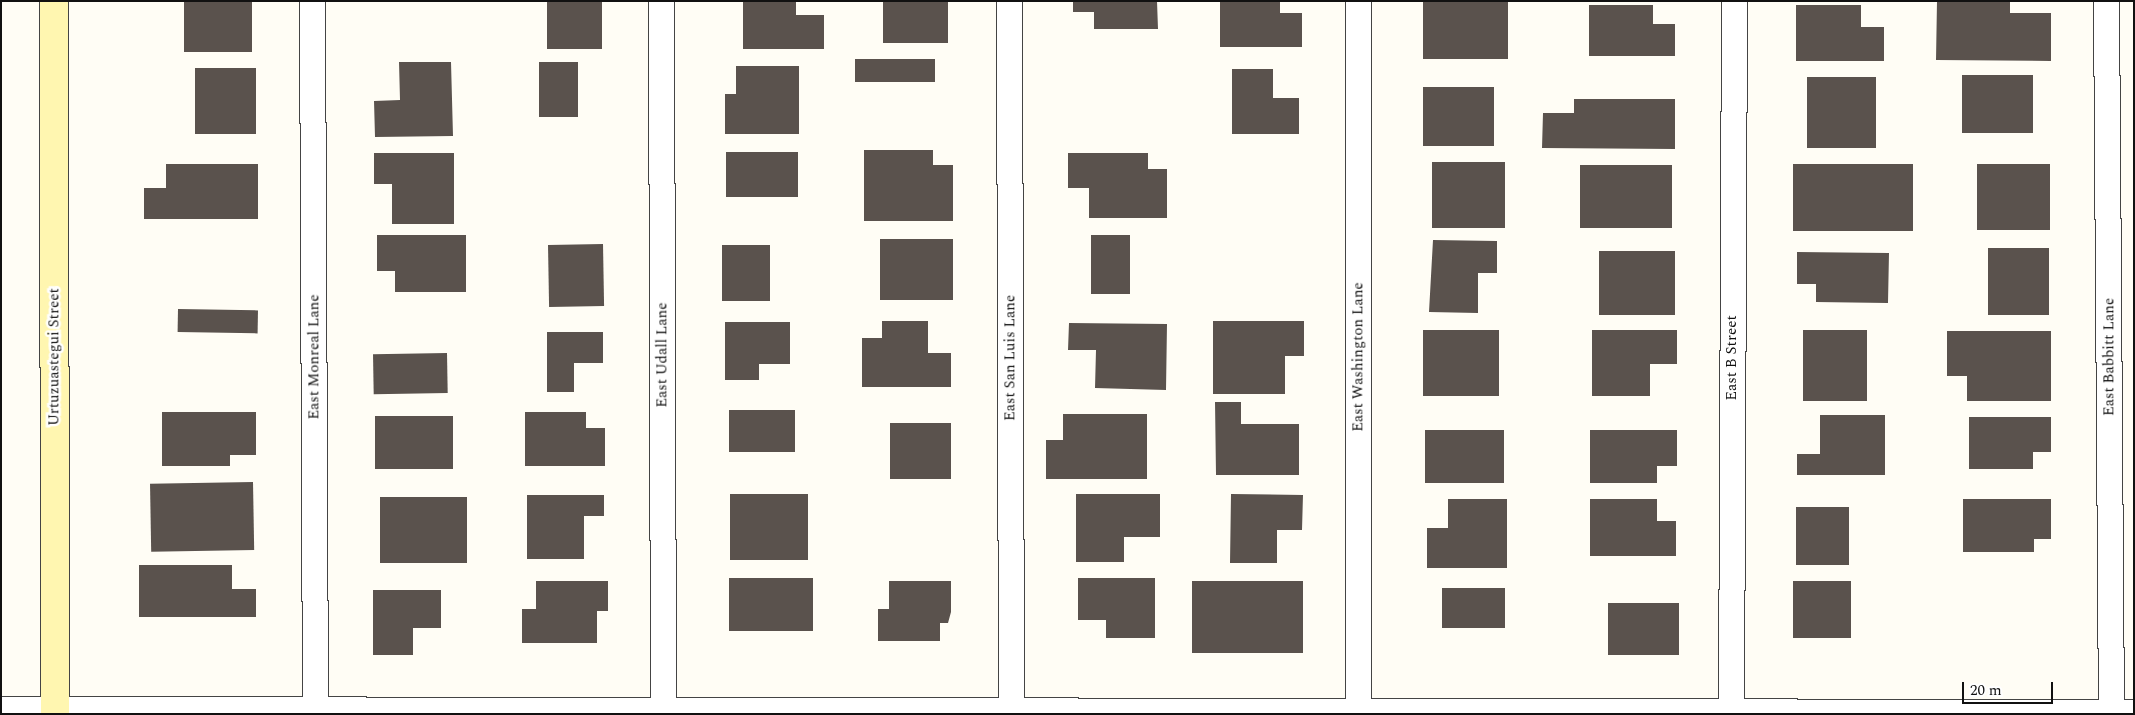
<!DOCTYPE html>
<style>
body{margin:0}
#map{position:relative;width:2135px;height:715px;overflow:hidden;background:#fffdf5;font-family:Spectral,serif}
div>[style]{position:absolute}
.building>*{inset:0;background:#5a524d;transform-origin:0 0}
.roads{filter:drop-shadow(1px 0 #444) drop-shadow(-1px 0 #444) drop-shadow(0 1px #444) drop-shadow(0 -1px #444)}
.minor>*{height:25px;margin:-12.5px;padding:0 12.5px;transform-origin:12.5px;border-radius:12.5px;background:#fff}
.secondary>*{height:28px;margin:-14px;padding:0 14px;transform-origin:14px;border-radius:14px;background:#fff6b0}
span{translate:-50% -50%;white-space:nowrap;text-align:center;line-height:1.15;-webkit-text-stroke:5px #fff;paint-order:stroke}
.street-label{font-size:15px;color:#111}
.frame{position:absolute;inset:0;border:2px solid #111;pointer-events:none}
.scale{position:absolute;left:1962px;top:682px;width:91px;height:22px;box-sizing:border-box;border:2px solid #111;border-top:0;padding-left:6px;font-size:15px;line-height:18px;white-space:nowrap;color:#111;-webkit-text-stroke:4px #fff;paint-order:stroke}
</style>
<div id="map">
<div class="building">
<i style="left:184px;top:1px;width:68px;height:51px"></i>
<i style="left:547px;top:1px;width:55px;height:48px"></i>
<i style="clip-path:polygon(743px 1px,796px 1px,796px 15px,824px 15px,824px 49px,743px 49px)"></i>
<i style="left:883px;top:1px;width:65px;height:42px"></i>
<i style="clip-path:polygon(1073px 1px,1157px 1px,1158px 29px,1094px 29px,1094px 12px,1073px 12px)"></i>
<i style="clip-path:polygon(1220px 1px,1280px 1px,1280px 13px,1302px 13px,1302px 47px,1220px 47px)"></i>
<i style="left:1423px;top:1px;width:85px;height:58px"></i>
<i style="clip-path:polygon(1937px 1px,2010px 1px,2010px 13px,2051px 13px,2051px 61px,1936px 60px)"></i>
<i style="clip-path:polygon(1589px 5px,1653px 5px,1653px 24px,1675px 24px,1675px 56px,1589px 56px)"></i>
<i style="clip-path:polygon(1796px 5px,1861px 5px,1861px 27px,1884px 27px,1884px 61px,1796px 61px)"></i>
<i style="left:855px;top:59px;width:80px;height:23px"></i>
<i style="clip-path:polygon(399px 62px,451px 62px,453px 136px,375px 137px,374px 101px,400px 100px)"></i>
<i style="left:539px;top:62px;width:39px;height:55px"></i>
<i style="clip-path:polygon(736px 66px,799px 66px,799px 134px,725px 134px,725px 94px,736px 94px)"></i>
<i style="left:195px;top:68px;width:61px;height:66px"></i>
<i style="clip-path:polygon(1232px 69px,1273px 69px,1273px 98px,1299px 98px,1299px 134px,1232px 134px)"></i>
<i style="left:1962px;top:75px;width:71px;height:58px"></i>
<i style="left:1807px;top:77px;width:69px;height:71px"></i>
<i style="left:1423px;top:87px;width:71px;height:59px"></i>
<i style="clip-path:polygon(1574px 99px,1675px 99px,1675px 149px,1542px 148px,1543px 113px,1574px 113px)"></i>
<i style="clip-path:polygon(864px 150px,933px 150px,933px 165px,953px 165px,953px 221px,864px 221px)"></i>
<i style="left:726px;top:152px;width:72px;height:45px"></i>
<i style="clip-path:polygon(374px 153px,454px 153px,454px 224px,392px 224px,392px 184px,374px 184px)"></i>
<i style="clip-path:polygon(1068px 153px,1148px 153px,1148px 169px,1167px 169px,1167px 218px,1089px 218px,1089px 188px,1068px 188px)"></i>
<i style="left:1432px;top:162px;width:73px;height:66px"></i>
<i style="clip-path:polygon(166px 164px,258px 164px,258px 219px,144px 219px,144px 188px,166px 188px)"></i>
<i style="left:1793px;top:164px;width:120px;height:67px"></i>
<i style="left:1977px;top:164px;width:73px;height:66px"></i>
<i style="left:1580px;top:165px;width:92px;height:63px"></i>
<i style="clip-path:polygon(377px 235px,466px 235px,466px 292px,395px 292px,395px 271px,377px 271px)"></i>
<i style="left:1091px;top:235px;width:39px;height:59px"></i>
<i style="left:880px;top:239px;width:73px;height:61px"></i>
<i style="clip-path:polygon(1433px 240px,1497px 241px,1497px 273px,1478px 273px,1478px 313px,1429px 312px)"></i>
<i style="left:603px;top:244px;width:62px;height:55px;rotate:89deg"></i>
<i style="left:722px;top:245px;width:48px;height:56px"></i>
<i style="left:1988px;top:248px;width:61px;height:67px"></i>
<i style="left:1599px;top:251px;width:76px;height:64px"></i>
<i style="clip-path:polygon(1797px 252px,1889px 253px,1888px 303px,1816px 302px,1816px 284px,1797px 284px)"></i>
<i style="left:178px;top:309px;width:80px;height:23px;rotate:1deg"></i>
<i style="clip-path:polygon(882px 321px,928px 321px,928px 353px,951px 353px,951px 387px,862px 387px,862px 338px,882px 338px)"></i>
<i style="clip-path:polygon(1213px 321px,1304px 321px,1304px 356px,1285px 356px,1285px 394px,1213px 394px)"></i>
<i style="clip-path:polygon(725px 322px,790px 322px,790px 364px,759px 364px,759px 380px,725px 380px)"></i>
<i style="clip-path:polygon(1069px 323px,1167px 324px,1166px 390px,1095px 388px,1096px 350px,1068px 350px)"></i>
<i style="left:1423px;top:330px;width:76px;height:66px"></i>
<i style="clip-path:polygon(1592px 330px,1677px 330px,1677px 364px,1650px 364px,1650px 396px,1592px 396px)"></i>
<i style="left:1803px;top:330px;width:64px;height:71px"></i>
<i style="clip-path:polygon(1947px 331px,2051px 331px,2051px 401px,1967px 401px,1967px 376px,1947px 376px)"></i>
<i style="clip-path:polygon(547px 332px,603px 332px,603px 363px,574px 363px,574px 392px,547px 392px)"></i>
<i style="left:447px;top:353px;width:40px;height:74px;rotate:89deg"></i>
<i style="clip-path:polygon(1215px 402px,1241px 402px,1241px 424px,1299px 424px,1299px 475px,1216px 475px)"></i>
<i style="left:729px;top:410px;width:66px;height:42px"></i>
<i style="clip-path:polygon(162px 412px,256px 412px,256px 455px,230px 455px,230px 466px,162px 466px)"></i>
<i style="clip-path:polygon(525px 412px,586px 412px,586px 428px,605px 428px,605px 466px,525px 466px)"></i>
<i style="clip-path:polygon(1063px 414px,1147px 414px,1147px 479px,1046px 479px,1046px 440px,1063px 440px)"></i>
<i style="clip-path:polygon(1820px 415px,1885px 415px,1885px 475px,1797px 475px,1797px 454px,1820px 454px)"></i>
<i style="left:375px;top:416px;width:78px;height:53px"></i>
<i style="clip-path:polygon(1969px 417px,2051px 417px,2051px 452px,2033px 452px,2033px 469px,1969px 469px)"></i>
<i style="left:890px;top:423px;width:61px;height:56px"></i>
<i style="left:1425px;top:430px;width:79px;height:53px"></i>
<i style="clip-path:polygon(1590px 430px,1677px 430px,1677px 466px,1657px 466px,1657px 483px,1590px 483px)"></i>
<i style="left:253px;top:482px;width:68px;height:103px;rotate:89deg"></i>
<i style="left:730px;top:494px;width:78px;height:66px"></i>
<i style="clip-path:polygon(1076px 494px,1160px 494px,1160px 537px,1124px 537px,1124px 562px,1076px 562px)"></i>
<i style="clip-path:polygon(1231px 494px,1303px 495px,1302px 530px,1277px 530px,1277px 563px,1230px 563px)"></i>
<i style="clip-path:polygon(527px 495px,604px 495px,604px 516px,584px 516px,584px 559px,527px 559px)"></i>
<i style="left:467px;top:497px;width:66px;height:87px;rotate:90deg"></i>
<i style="clip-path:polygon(1448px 499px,1507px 499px,1507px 568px,1427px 568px,1427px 528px,1448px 528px)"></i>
<i style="clip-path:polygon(1590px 499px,1657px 499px,1657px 521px,1676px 521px,1676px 556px,1590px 556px)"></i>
<i style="clip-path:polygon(1963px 499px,2051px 499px,2051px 539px,2034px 539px,2034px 552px,1963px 552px)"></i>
<i style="left:1796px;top:507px;width:53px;height:58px"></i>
<i style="clip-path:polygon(139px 565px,232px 565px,232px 589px,256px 589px,256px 617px,139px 617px)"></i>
<i style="left:729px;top:578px;width:84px;height:53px"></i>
<i style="clip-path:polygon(1078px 578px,1155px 578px,1155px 638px,1106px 638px,1106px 620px,1078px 620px)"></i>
<i style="clip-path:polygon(536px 581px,608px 581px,608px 611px,597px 611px,597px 643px,522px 643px,522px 609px,536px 609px)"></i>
<i style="clip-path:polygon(889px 581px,951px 581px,951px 612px,948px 623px,940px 623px,940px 641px,878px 641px,878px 609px,889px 609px)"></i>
<i style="left:1192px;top:581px;width:111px;height:72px"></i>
<i style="left:1793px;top:581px;width:58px;height:57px"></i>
<i style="left:1442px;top:588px;width:63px;height:40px"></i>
<i style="clip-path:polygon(373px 590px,441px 590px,441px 628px,413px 628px,413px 655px,373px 655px)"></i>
<i style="left:1608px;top:603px;width:71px;height:52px"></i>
</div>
<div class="roads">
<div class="minor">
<i style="left:312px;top:1px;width:713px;rotate:89.76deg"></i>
<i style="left:661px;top:1px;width:709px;rotate:89.84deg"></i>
<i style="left:1009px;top:1px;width:713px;rotate:89.84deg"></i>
<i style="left:1358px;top:1px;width:713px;rotate:90deg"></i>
<i style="left:2106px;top:1px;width:713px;rotate:89.6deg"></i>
<i style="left:1px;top:709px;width:2133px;rotate:0.08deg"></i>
<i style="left:1731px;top:714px;width:713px;rotate:-89.76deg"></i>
</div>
<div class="secondary">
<i style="left:54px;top:1px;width:713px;rotate:89.92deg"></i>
</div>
</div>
<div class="street-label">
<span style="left:662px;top:355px;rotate:-90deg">East Udall Lane</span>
<span style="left:54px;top:357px;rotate:-90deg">Urtuzuastegui Street</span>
<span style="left:314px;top:357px;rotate:-90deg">East Monreal Lane</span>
<span style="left:1358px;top:357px;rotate:-90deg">East Washington Lane</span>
<span style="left:2109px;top:357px;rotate:-90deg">East Babbitt Lane</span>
<span style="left:1010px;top:358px;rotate:-90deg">East San Luis Lane</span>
<span style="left:1732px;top:358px;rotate:-90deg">East B Street</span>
</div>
<div class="frame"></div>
<div class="scale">20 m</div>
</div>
